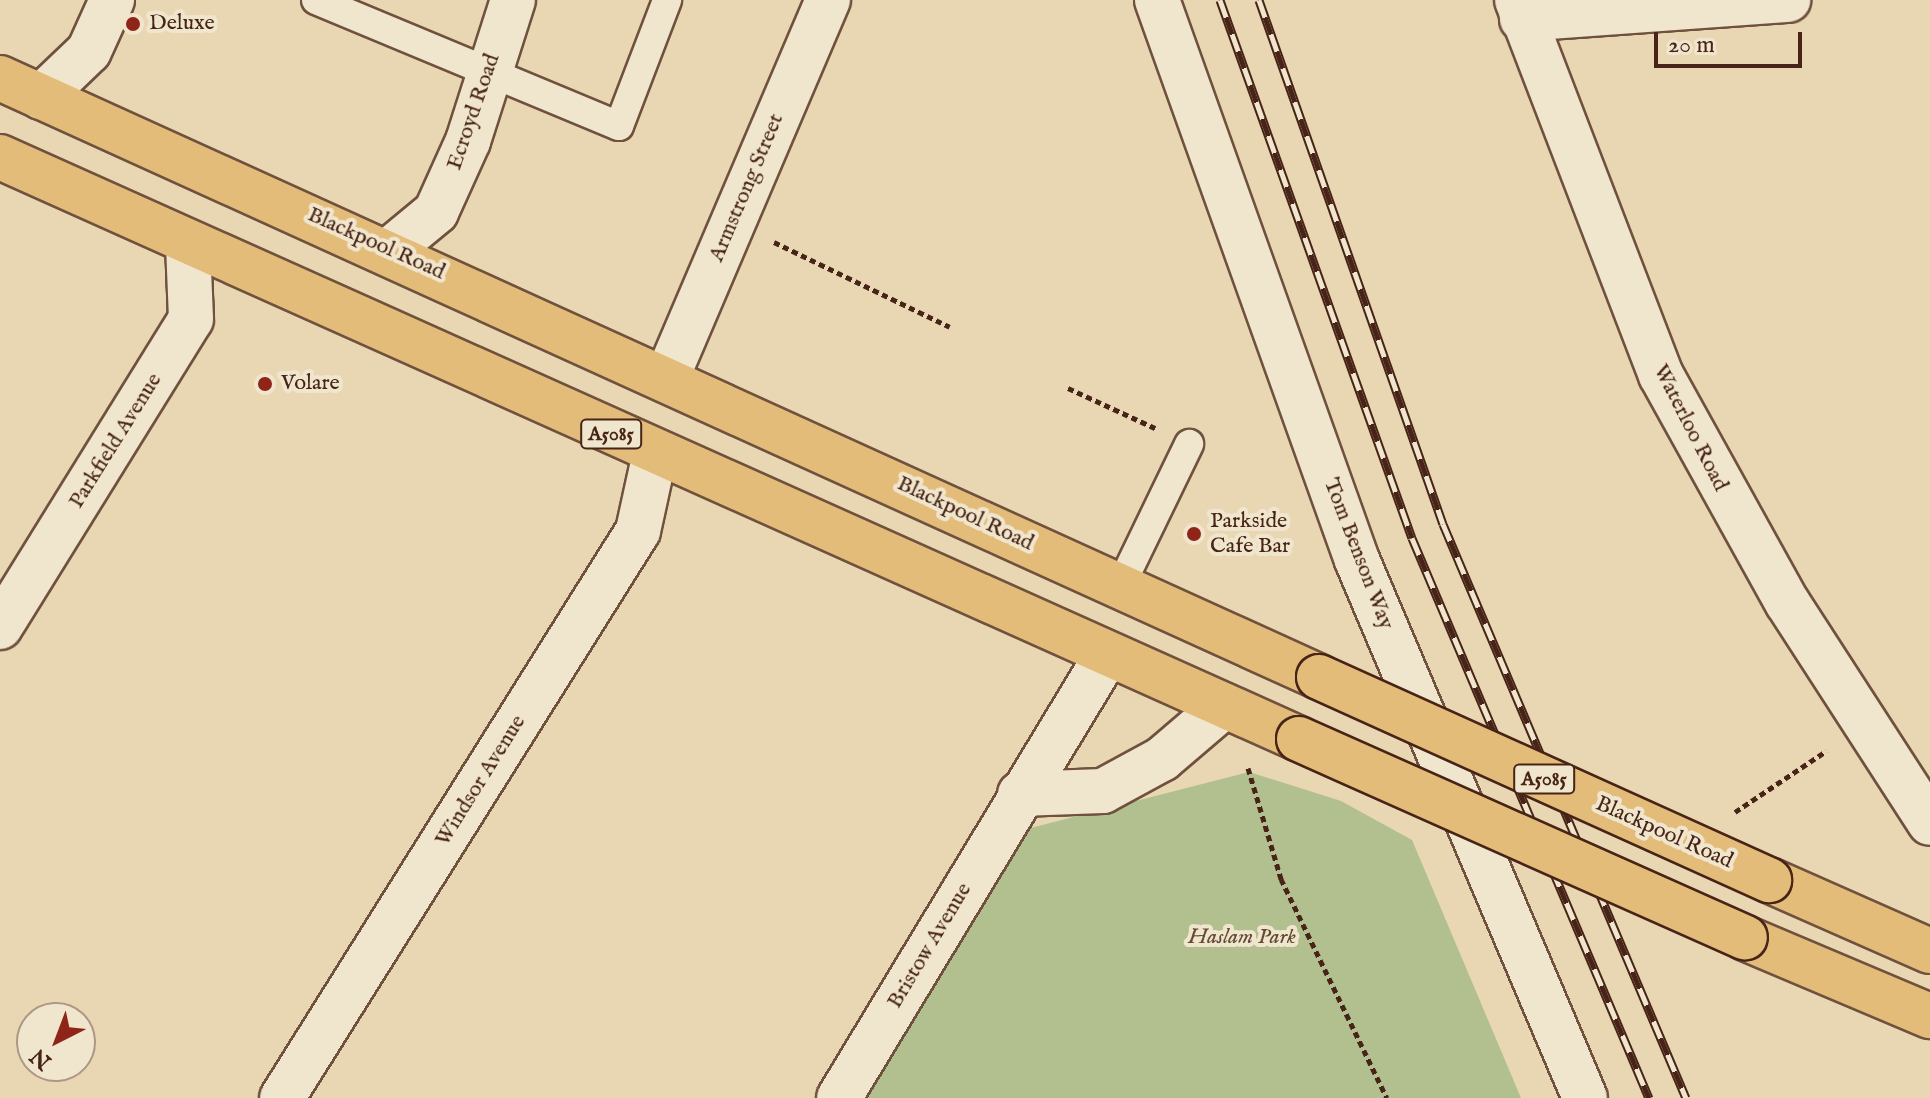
<!DOCTYPE html>
<style>
body{margin:0}
#map{position:relative;width:1930px;height:1098px;overflow:hidden;background:#e8d7b2;font-family:"IM FELL English",serif}
div>[style]{position:absolute}
.green>*{inset:0;background:#b2bf8f}
.path>*{height:5px;margin-top:-2.5px;transform-origin:0;background:repeating-linear-gradient(90deg,#472417 0 6px,transparent 0 10px)}
.roads{filter:drop-shadow(2px 0 #6f513e) drop-shadow(-2px 0 #6f513e) drop-shadow(0 2px #6f513e) drop-shadow(0 -2px #6f513e)}
.lane>*{height:28px;margin:-14px;padding:0 14px;transform-origin:14px;border-radius:14px;background:#f0e5cd}
.street>*{height:44px;margin:-22px;padding:0 22px;transform-origin:22px;border-radius:22px;background:#f0e5cd}
.secondary>*{height:44px;margin:-22px;padding:0 22px;transform-origin:22px;border-radius:22px;background:#f0e5cd}
.highway>*{height:44px;margin:-22px;padding:0 22px;transform-origin:22px;border-radius:22px;background:#e4bc79}
.rail>*{height:9px;margin-top:-4.5px;transform-origin:0;background:repeating-linear-gradient(90deg,#f0e5cd 0 18px,#472417 0 36px);box-sizing:border-box;border-block:2px solid #472417}
.bridges{filter:drop-shadow(2px 0 #472417) drop-shadow(-2px 0 #472417) drop-shadow(0 2px #472417) drop-shadow(0 -2px #472417)}
.highway-bridge>*{height:44px;margin:-22px;padding:0 22px;transform-origin:22px;border-radius:22px;background:#e4bc79}
.dots>*{width:22px;height:22px;translate:-50% -50%;box-sizing:border-box;border:4px solid #f0e5cd;border-radius:50%}
span{translate:-50% -50%;white-space:nowrap;text-align:center;line-height:1.15;-webkit-text-stroke:8px #f0e5cd;paint-order:stroke}
.shield-label span{padding:2px 6px;background:#f0e5cd;border:2px solid;border-radius:6px;-webkit-text-stroke-width:0}
.shield-label{font-size:20px;color:#472417;font-weight:700}
.poi-label{font-size:22px;color:#472417}
.left{translate:0 -50%;text-align:left}
.street-label{font-size:22px;color:#472417}
.park-label{font-size:22px;color:#624b35;font-style:italic}
.north{position:absolute;left:16px;top:1002px;width:80px;height:80px;box-sizing:border-box;background:#f0e5cd;border:2px solid #ac9884;border-radius:50%;rotate:222deg;font-size:22px;font-weight:700;line-height:32px;text-align:center;color:#472417}
.north::after{content:'';display:block;margin:auto;width:28px;height:36px;background:#8f2418;clip-path:polygon(50% 0,100% 100%,50% 72%,0 100%)}
.scale{position:absolute;left:1654px;top:32px;width:148px;height:36px;box-sizing:border-box;border:4px solid #472417;border-top:0;padding-left:10px;font-size:24px;line-height:28px;white-space:nowrap;color:#472417;-webkit-text-stroke:6px #f0e5cd;paint-order:stroke}
</style>
<div id="map">
<div class="green">
<i style="clip-path:polygon(1249px 772px,1341px 801px,1412px 840px,1521px 1098px,842px 1098px,995px 837px)"></i>
</div>
<div class="path">
<i style="left:774px;top:242px;width:195px;rotate:25.8deg"></i>
<i style="left:1068px;top:388px;width:96px;rotate:24.7deg"></i>
<i style="left:1248px;top:768px;width:116px;rotate:73.4deg"></i>
<i style="left:1281px;top:879px;width:243px;rotate:64.2deg"></i>
<i style="left:1735px;top:812px;width:110px;rotate:-33.8deg"></i>
</div>
<div class="roads">
<div class="lane">
<i style="left:316px;top:0;width:328px;rotate:22.6deg"></i>
<i style="left:619px;top:126px;width:135px;rotate:-69.1deg"></i>
<i style="left:1120px;top:587px;width:159px;rotate:-64.2deg"></i>
</div>
<div class="street">
<i style="left:1522px;top:19px;width:267px;rotate:-4.1deg"></i>
<i style="left:41px;top:97px;width:66px;rotate:-43.8deg"></i>
<i style="left:89px;top:51px;width:56px;rotate:-65.7deg"></i>
<i style="left:390px;top:250px;width:60px;rotate:-39.6deg"></i>
<i style="left:436px;top:212px;width:78px;rotate:-65.7deg"></i>
<i style="left:468px;top:141px;width:148px;rotate:-72.3deg"></i>
<i style="left:668px;top:375px;width:408px;rotate:-66.9deg"></i>
<i style="left:0;top:627px;width:362px;rotate:-58.2deg"></i>
<i style="left:191px;top:319px;width:76px;rotate:-92.3deg"></i>
<i style="left:1020px;top:794px;width:83px;rotate:-2.1deg"></i>
<i style="left:1103px;top:791px;width:67px;rotate:-28.5deg"></i>
<i style="left:1162px;top:759px;width:82px;rotate:-40.5deg"></i>
<i style="left:282px;top:1098px;width:669px;rotate:-57.88deg"></i>
<i style="left:638px;top:531px;width:80px;rotate:-77.7deg"></i>
<i style="left:839px;top:1098px;width:518px;rotate:-58.83deg"></i>
</div>
<div class="secondary">
<i style="left:1157px;top:0;width:595px;rotate:70.35deg"></i>
<i style="left:1357px;top:560px;width:584px;rotate:67.03deg"></i>
<i style="left:1517px;top:0;width:402px;rotate:69deg"></i>
<i style="left:1661px;top:375px;width:260px;rotate:61deg"></i>
<i style="left:1787px;top:602px;width:263px;rotate:57.1deg"></i>
</div>
<div class="highway">
<i style="left:0;top:78px;width:1449px;rotate:24.42deg"></i>
<i style="left:0;top:157px;width:1423px;rotate:24.13deg"></i>
<i style="left:1769px;top:880px;width:176px;rotate:23.8deg"></i>
<i style="left:1745px;top:938px;width:201px;rotate:22.9deg"></i>
</div>
</div>
<div class="rail">
<i style="left:1220px;top:0;width:571px;rotate:70.36deg"></i>
<i style="left:1412px;top:538px;width:608px;rotate:67.06deg"></i>
<i style="left:1259px;top:0;width:555px;rotate:70.65deg"></i>
<i style="left:1443px;top:524px;width:623px;rotate:67.05deg"></i>
</div>
<div class="bridges">
<div class="highway-bridge">
<i style="left:1319px;top:677px;width:494px;rotate:24.3deg"></i>
<i style="left:1299px;top:739px;width:488px;rotate:24deg"></i>
</div>
</div>
<div class="dots">
<i style="left:133px;top:24px;background:#8f2418"></i>
<i style="left:265px;top:384px;background:#8f2418"></i>
<i style="left:1194px;top:534px;background:#8f2418"></i>
</div>
<div class="shield-label">
<span style="left:611px;top:434px">A5085</span>
<span style="left:1544px;top:779px">A5085</span>
</div>
<div class="poi-label">
<span class="left" style="left:149px;top:24px">Deluxe</span>
<span class="left" style="left:281px;top:384px">Volare</span>
<span class="left" style="left:1210px;top:534px">Parkside<br>Cafe Bar</span>
</div>
<div class="street-label">
<span style="left:474px;top:112px;rotate:-71deg">Ecroyd Road</span>
<span style="left:747px;top:188px;rotate:-67deg">Armstrong Street</span>
<span style="left:376px;top:244px;rotate:24deg">Blackpool Road</span>
<span style="left:1690px;top:428px;rotate:63deg">Waterloo Road</span>
<span style="left:116px;top:441px;rotate:-58deg">Parkfield Avenue</span>
<span style="left:965px;top:514px;rotate:25deg">Blackpool Road</span>
<span style="left:1358px;top:554px;rotate:69deg">Tom Benson Way</span>
<span style="left:481px;top:781px;rotate:-58deg">Windsor Avenue</span>
<span style="left:1664px;top:833px;rotate:24deg">Blackpool Road</span>
<span style="left:930px;top:946px;rotate:-59deg">Bristow Avenue</span>
</div>
<div class="park-label">
<span style="left:1242px;top:938px">Haslam Park</span>
</div>
<div class="north">N</div>
<div class="scale">20 m</div>
</div>
